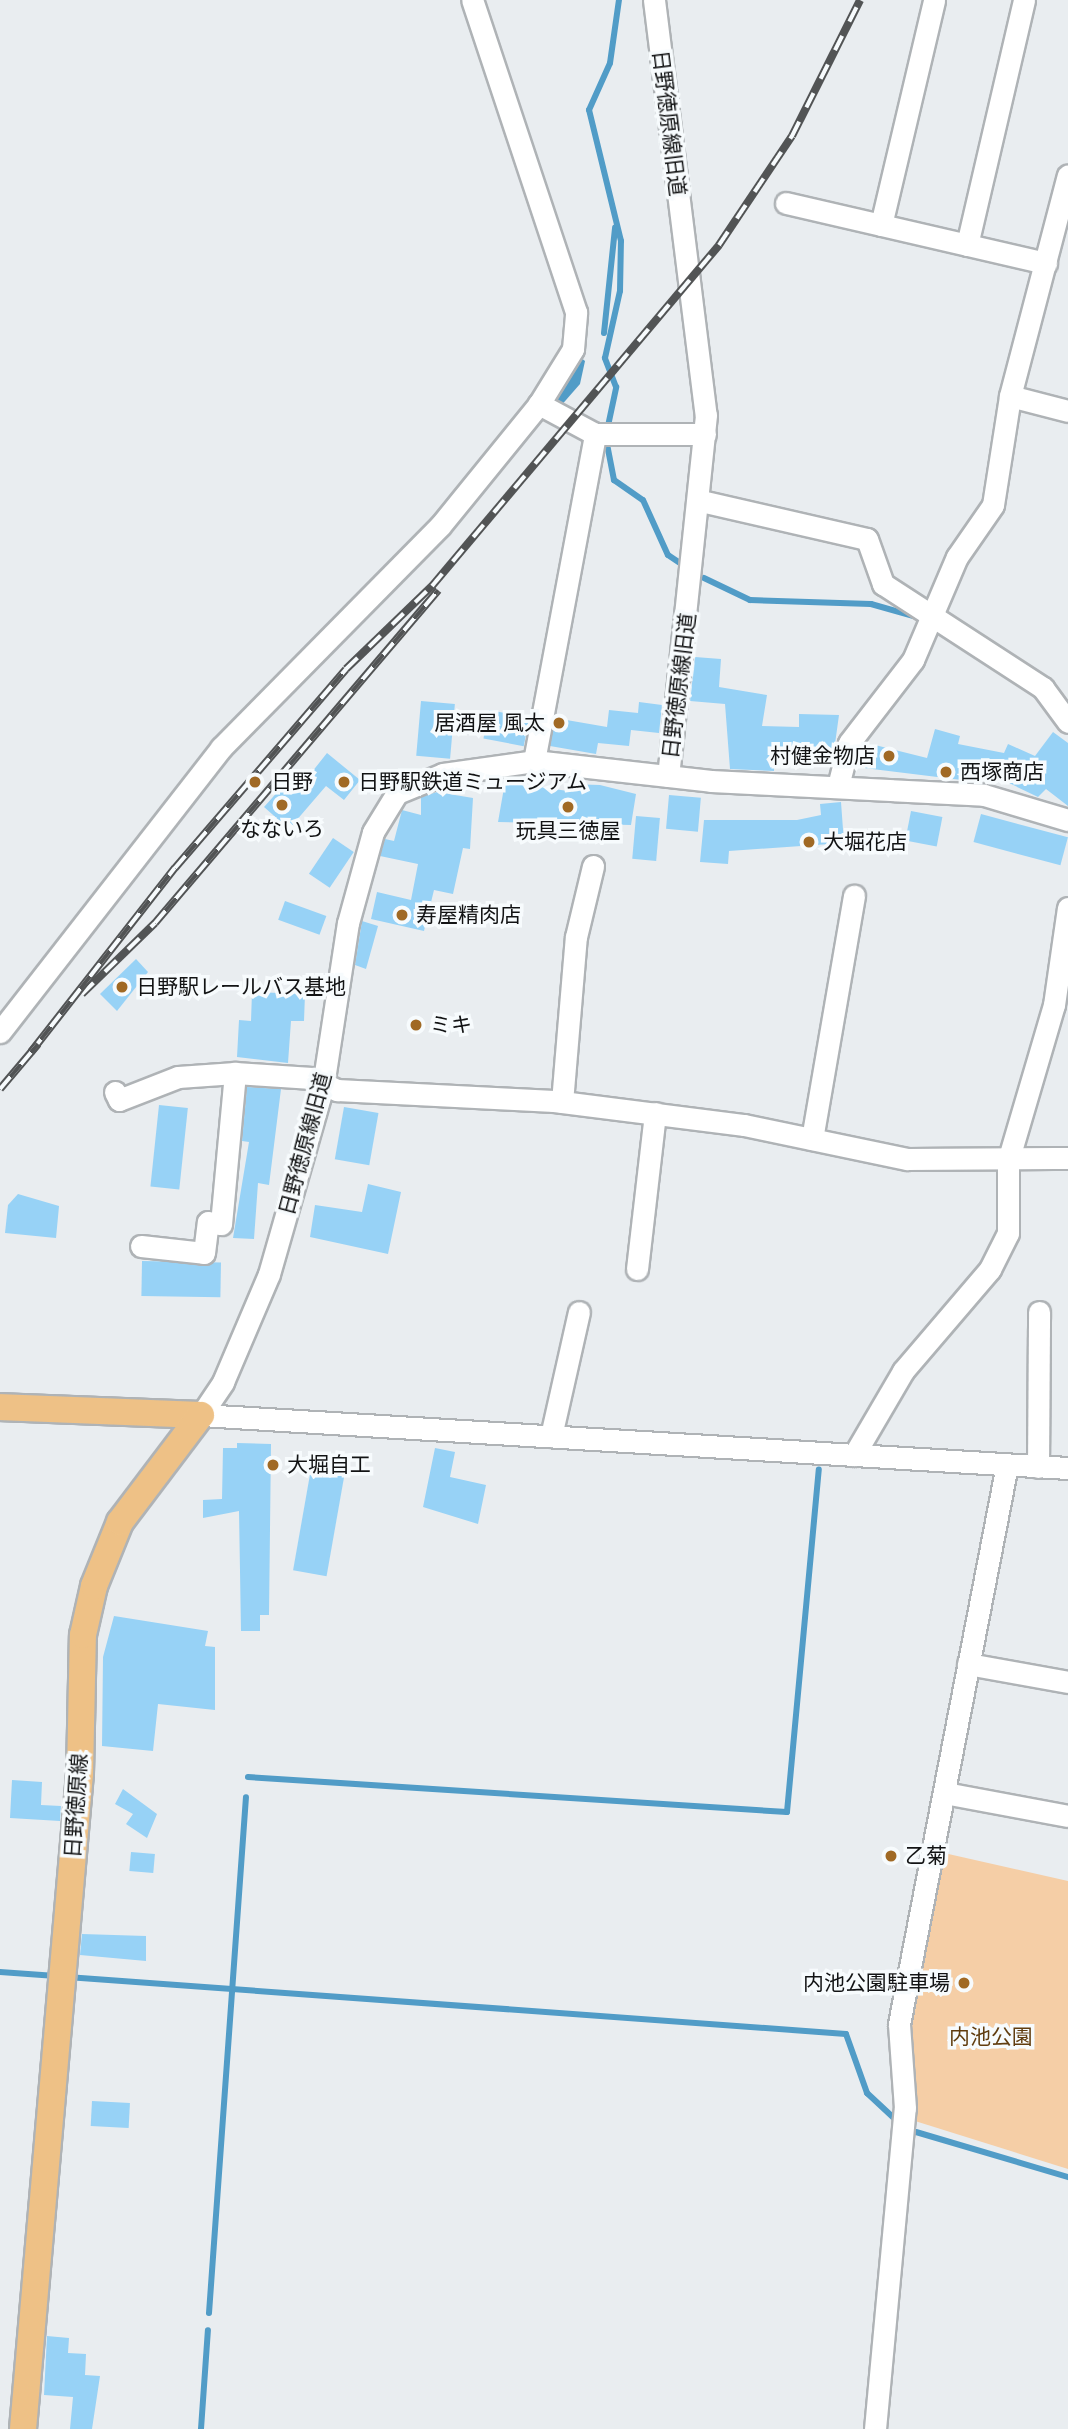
<!DOCTYPE html>
<meta charset="utf-8">
<style>
body{margin:0}
#map{position:relative;width:1068px;height:2429px;overflow:hidden;background:#e9edf0;font-family:Arial,"Noto Sans JP",sans-serif}
div>[style]{position:absolute}
.green>*{inset:0;background:#f5cea6}
.water>*{inset:0;background:#519cc7}
.stream>*{height:6px;margin:-3px;padding:0 3px;transform-origin:3px;border-radius:3px;background:#519cc7}
.building>*{inset:0;background:#97d2f6;transform-origin:0 0}
.roads{filter:drop-shadow(2px 0 #afb3b6) drop-shadow(-2px 0 #afb3b6) drop-shadow(0 2px #afb3b6) drop-shadow(0 -2px #afb3b6)}
.minor>*{height:21px;margin:-10.5px;padding:0 10.5px;transform-origin:10.5px;border-radius:10.5px;background:#fff}
.major>*{height:26px;margin:-13px;padding:0 13px;transform-origin:13px;border-radius:13px;background:#eec186}
.rail>*{height:8px;margin-top:-4px;transform-origin:0;background:repeating-linear-gradient(90deg,#f7fbfd 0 16px,#525455 0 32px);box-sizing:border-box;border-block:2px solid #525455}
.dots>*{width:19px;height:19px;translate:-50% -50%;box-sizing:border-box;border:4px solid #f7fbfd;border-radius:50%}
span{translate:-50% -50%;white-space:nowrap;text-align:center;line-height:1.15;-webkit-text-stroke:7px #f7fbfd;paint-order:stroke}
.street-label{font-size:21px;color:#121314}
.poi-label{font-size:21px;color:#121314}
.right{translate:-100% -50%;text-align:right}
.left{translate:0 -50%;text-align:left}
.park-label{font-size:21px;color:#613d0f}
</style>
<div id="map">
<div class="green">
<i style="clip-path:polygon(944px 1853px,1068px 1881px,1068px 2169px,915px 2121px,911px 2032px)"></i>
</div>
<div class="water">
<i style="clip-path:polygon(580px 357px,585px 361px,580px 384px,559px 408px,552px 402px)"></i>
</div>
<div class="stream">
<i style="left:604px;top:333px;width:106px;rotate:-84deg"></i>
<i style="left:608px;top:426px;width:40px;rotate:-78deg"></i>
<i style="left:616px;top:387px;width:31px;rotate:-111deg"></i>
<i style="left:605px;top:358px;width:69px;rotate:-77.4deg"></i>
<i style="left:620px;top:291px;width:50px;rotate:-88.9deg"></i>
<i style="left:621px;top:241px;width:135px;rotate:-103.7deg"></i>
<i style="left:589px;top:110px;width:51px;rotate:-65.9deg"></i>
<i style="left:610px;top:63px;width:64px;rotate:-81.9deg"></i>
<i style="left:607px;top:444px;width:37px;rotate:79deg"></i>
<i style="left:614px;top:480px;width:35px;rotate:35deg"></i>
<i style="left:643px;top:500px;width:60px;rotate:65.6deg"></i>
<i style="left:668px;top:555px;width:18px;rotate:34deg"></i>
<i style="left:704px;top:578px;width:51px;rotate:25.6deg"></i>
<i style="left:750px;top:600px;width:121px;rotate:1.9deg"></i>
<i style="left:871px;top:604px;width:48px;rotate:15.8deg"></i>
<i style="left:248px;top:1777px;width:540px;rotate:3.72deg"></i>
<i style="left:787px;top:1812px;width:344px;rotate:-84.7deg"></i>
<i style="left:0;top:1972px;width:56px;rotate:4.1deg"></i>
<i style="left:67px;top:1977px;width:781px;rotate:4.18deg"></i>
<i style="left:846px;top:2034px;width:63px;rotate:70.4deg"></i>
<i style="left:867px;top:2093px;width:40px;rotate:43deg"></i>
<i style="left:916px;top:2132px;width:159px;rotate:16.5deg"></i>
<i style="left:209px;top:2313px;width:517px;rotate:-85.9deg"></i>
<i style="left:201px;top:2429px;width:99px;rotate:-86deg"></i>
</div>
<div class="building">
<i style="clip-path:polygon(695px 657px,721px 659px,719px 687px,767px 695px,762px 726px,799px 727px,799px 714px,839px 715px,834px 751px,775px 748px,774px 771px,730px 769px,725px 704px,690px 701px)"></i>
<i style="left:421px;top:701px;width:34px;height:55px;rotate:5deg"></i>
<i style="clip-path:polygon(639px 702px,662px 705px,659px 733px,631px 730px,629px 746px,598px 743px,596px 754px,550px 746px,555px 718px,607px 727px,609px 710px,638px 713px)"></i>
<i style="left:489px;top:710px;width:41px;height:29px;rotate:11deg"></i>
<i style="clip-path:polygon(935px 729px,960px 736px,958px 744px,1004px 753px,1008px 744px,1035px 756px,1053px 732px,1068px 743px,1068px 806px,1046px 789px,1038px 797px,980px 769px,978px 782px,856px 767px,861px 748px,873px 752px,875px 745px,927px 758px)"></i>
<i style="clip-path:polygon(327px 753px,360px 780px,344px 800px,326px 786px,289px 829px,264px 807px,298px 769px,308px 777px)"></i>
<i style="clip-path:polygon(505px 782px,568px 791px,568px 784px,600px 785px,636px 794px,631px 825px,498px 822px)"></i>
<i style="clip-path:polygon(437px 792px,473px 798px,470px 849px,463px 848px,453px 894px,434px 890px,424px 931px,371px 919px,377px 892px,411px 900px,418px 864px,380px 856px,385px 839px,394px 841px,402px 810px,421px 815px,421px 797px)"></i>
<i style="left:669px;top:795px;width:32px;height:34px;rotate:5deg"></i>
<i style="clip-path:polygon(841px 802px,844px 843px,729px 851px,728px 864px,700px 862px,704px 820px,797px 820px,821px 815px,820px 804px)"></i>
<i style="left:911px;top:811px;width:32px;height:30px;rotate:11deg"></i>
<i style="left:981px;top:814px;width:90px;height:29px;rotate:15deg"></i>
<i style="left:636px;top:816px;width:24px;height:43px;rotate:5deg"></i>
<i style="left:333px;top:838px;width:25px;height:43px;rotate:34deg"></i>
<i style="left:285px;top:901px;width:44px;height:20px;rotate:20deg"></i>
<i style="clip-path:polygon(362px 921px,378px 926px,366px 969px,355px 965px)"></i>
<i style="clip-path:polygon(136px 959px,148px 972px,117px 1011px,100px 994px)"></i>
<i style="clip-path:polygon(252px 992px,305px 994px,304px 1021px,291px 1021px,288px 1063px,237px 1057px,239px 1020px,251px 1021px)"></i>
<i style="clip-path:polygon(247px 1087px,281px 1089px,269px 1185px,258px 1183px,254px 1239px,233px 1238px,249px 1142px,242px 1141px)"></i>
<i style="left:159px;top:1105px;width:29px;height:82px;rotate:6deg"></i>
<i style="left:344px;top:1107px;width:35px;height:53px;rotate:10deg"></i>
<i style="clip-path:polygon(368px 1184px,401px 1192px,388px 1254px,310px 1237px,315px 1205px,362px 1212px)"></i>
<i style="clip-path:polygon(18px 1194px,59px 1206px,56px 1238px,5px 1233px,8px 1205px)"></i>
<i style="left:142px;top:1261px;width:79px;height:35px;rotate:1deg"></i>
<i style="clip-path:polygon(237px 1443px,271px 1444px,269px 1615px,260px 1615px,260px 1631px,241px 1631px,239px 1511px,203px 1518px,203px 1500px,222px 1499px,223px 1448px,237px 1448px)"></i>
<i style="clip-path:polygon(435px 1448px,455px 1452px,450px 1477px,486px 1485px,478px 1524px,423px 1507px)"></i>
<i style="left:312px;top:1463px;width:34px;height:109px;rotate:10deg"></i>
<i style="clip-path:polygon(114px 1616px,208px 1631px,205px 1646px,215px 1647px,215px 1710px,158px 1704px,153px 1751px,102px 1746px,103px 1657px)"></i>
<i style="clip-path:polygon(12px 1780px,42px 1782px,41px 1805px,61px 1806px,60px 1821px,10px 1818px)"></i>
<i style="clip-path:polygon(123px 1789px,157px 1814px,147px 1838px,126px 1824px,133px 1814px,115px 1804px)"></i>
<i style="left:131px;top:1852px;width:24px;height:19px;rotate:5deg"></i>
<i style="clip-path:polygon(82px 1934px,146px 1936px,146px 1961px,80px 1955px)"></i>
<i style="left:92px;top:2101px;width:38px;height:25px;rotate:3deg"></i>
<i style="clip-path:polygon(47px 2336px,69px 2338px,68px 2353px,86px 2354px,85px 2375px,100px 2376px,92px 2429px,70px 2429px,73px 2397px,44px 2395px)"></i>
</div>
<div class="roads">
<div class="minor">
<i style="left:654px;top:0;width:418px;rotate:82.9deg"></i>
<i style="left:706px;top:415px;width:363px;rotate:96deg"></i>
<i style="left:786px;top:203px;width:267px;rotate:13deg"></i>
<i style="left:881px;top:225px;width:231px;rotate:-76.7deg"></i>
<i style="left:967px;top:245px;width:252px;rotate:-76.9deg"></i>
<i style="left:1010px;top:396px;width:60px;rotate:14.5deg"></i>
<i style="left:595px;top:434px;width:110px"></i>
<i style="left:701px;top:501px;width:170px;rotate:12.9deg"></i>
<i style="left:867px;top:539px;width:48px;rotate:70.4deg"></i>
<i style="left:883px;top:584px;width:191px;rotate:33deg"></i>
<i style="left:1043px;top:688px;width:42px;rotate:53.7deg"></i>
<i style="left:534px;top:761px;width:333px;rotate:-79.4deg"></i>
<i style="left:595px;top:434px;width:64px;rotate:-151.8deg"></i>
<i style="left:838px;top:786px;width:44px;rotate:-75.7deg"></i>
<i style="left:849px;top:743px;width:105px;rotate:-52.4deg"></i>
<i style="left:913px;top:660px;width:112px;rotate:-66.9deg"></i>
<i style="left:957px;top:557px;width:63px;rotate:-55.3deg"></i>
<i style="left:993px;top:505px;width:110px;rotate:-81.1deg"></i>
<i style="left:1010px;top:396px;width:228px;rotate:-75.3deg"></i>
<i style="left:0;top:1032px;width:360px;rotate:-52.1deg"></i>
<i style="left:221px;top:748px;width:312px;rotate:-45.4deg"></i>
<i style="left:440px;top:526px;width:157px;rotate:-50.9deg"></i>
<i style="left:539px;top:404px;width:65px;rotate:-58.3deg"></i>
<i style="left:573px;top:349px;width:37px;rotate:-85deg"></i>
<i style="left:576px;top:312px;width:329px;rotate:-108.4deg"></i>
<i style="left:115px;top:1092px;width:9px;rotate:63deg"></i>
<i style="left:119px;top:1100px;width:63px;rotate:-21.3deg"></i>
<i style="left:178px;top:1077px;width:57px;rotate:-4deg"></i>
<i style="left:235px;top:1073px;width:77px;rotate:3.7deg"></i>
<i style="left:312px;top:1078px;width:28px;rotate:26deg"></i>
<i style="left:337px;top:1090px;width:217px;rotate:2.9deg"></i>
<i style="left:554px;top:1101px;width:192px;rotate:7.2deg"></i>
<i style="left:744px;top:1125px;width:167px;rotate:11.8deg"></i>
<i style="left:907px;top:1159px;width:161px;rotate:-0.4deg"></i>
<i style="left:562px;top:1102px;width:166px;rotate:-85.2deg"></i>
<i style="left:576px;top:937px;width:73px;rotate:-76.5deg"></i>
<i style="left:812px;top:1139px;width:247px;rotate:-80.2deg"></i>
<i style="left:141px;top:1246px;width:63px;rotate:6.3deg"></i>
<i style="left:204px;top:1253px;width:31px;rotate:-83deg"></i>
<i style="left:208px;top:1222px;width:13px;rotate:9deg"></i>
<i style="left:221px;top:1224px;width:152px;rotate:-84.7deg"></i>
<i style="left:637px;top:1269px;width:157px;rotate:-83.4deg"></i>
<i style="left:201px;top:1415px;width:40px;rotate:-56deg"></i>
<i style="left:223px;top:1382px;width:117px;rotate:-66.9deg"></i>
<i style="left:269px;top:1274px;width:196px;rotate:-74deg"></i>
<i style="left:323px;top:1086px;width:165px;rotate:-81.3deg"></i>
<i style="left:348px;top:923px;width:94px;rotate:-74.6deg"></i>
<i style="left:373px;top:832px;width:46px;rotate:-58.4deg"></i>
<i style="left:397px;top:793px;width:50px;rotate:-22.4deg"></i>
<i style="left:443px;top:774px;width:92px;rotate:-8.1deg"></i>
<i style="left:534px;top:761px;width:178px;rotate:6.4deg"></i>
<i style="left:711px;top:781px;width:273px;rotate:2.9deg"></i>
<i style="left:984px;top:795px;width:88px;rotate:16.6deg"></i>
<i style="left:201px;top:1415px;width:869px;rotate:3.5deg"></i>
<i style="left:551px;top:1436px;width:127px;rotate:-77.3deg"></i>
<i style="left:854px;top:1455px;width:97px;rotate:-59.7deg"></i>
<i style="left:903px;top:1371px;width:134px;rotate:-49.5deg"></i>
<i style="left:990px;top:1269px;width:40px;rotate:-63.4deg"></i>
<i style="left:1008px;top:1233px;width:72px;rotate:-90deg"></i>
<i style="left:1008px;top:1161px;width:163px;rotate:-73.6deg"></i>
<i style="left:1054px;top:1005px;width:98px;rotate:-81.8deg"></i>
<i style="left:1038px;top:1467px;width:155px;rotate:-89.6deg"></i>
<i style="left:968px;top:1664px;width:102px;rotate:10.2deg"></i>
<i style="left:945px;top:1793px;width:125px;rotate:10.6deg"></i>
<i style="left:875px;top:2429px;width:322px;rotate:-84.7deg"></i>
<i style="left:905px;top:2108px;width:84px;rotate:-94.1deg"></i>
<i style="left:899px;top:2024px;width:569px;rotate:-79.07deg"></i>
</div>
<div class="major">
<i style="left:0;top:1407px;width:201px;rotate:2.3deg"></i>
<i style="left:23px;top:2429px;width:657px;rotate:-85.03deg"></i>
<i style="left:80px;top:1774px;width:139px;rotate:-88.8deg"></i>
<i style="left:83px;top:1635px;width:50px;rotate:-77.3deg"></i>
<i style="left:94px;top:1586px;width:69px;rotate:-67.9deg"></i>
<i style="left:120px;top:1522px;width:134px;rotate:-52.9deg"></i>
</div>
</div>
<div class="rail">
<i style="left:82px;top:994px;width:102px;rotate:-44.2deg"></i>
<i style="left:155px;top:923px;width:437px;rotate:-49.6deg"></i>
<i style="left:31px;top:1052px;width:234px;rotate:-52deg"></i>
<i style="left:175px;top:868px;width:262px;rotate:-49.3deg"></i>
<i style="left:346px;top:669px;width:120px;rotate:-44deg"></i>
<i style="left:432px;top:586px;width:446px;rotate:-49.9deg"></i>
<i style="left:719px;top:245px;width:131px;rotate:-56.2deg"></i>
<i style="left:792px;top:136px;width:152px;rotate:-63.4deg"></i>
<i style="left:0;top:1089px;width:59px;rotate:-49.8deg"></i>
</div>
<div class="dots">
<i style="left:559px;top:723px;background:#a06924"></i>
<i style="left:889px;top:756px;background:#a06924"></i>
<i style="left:946px;top:772px;background:#a06924"></i>
<i style="left:255px;top:782px;background:#a06924"></i>
<i style="left:344px;top:782px;background:#a06924"></i>
<i style="left:282px;top:805px;background:#a06924"></i>
<i style="left:568px;top:807px;background:#a06924"></i>
<i style="left:809px;top:842px;background:#a06924"></i>
<i style="left:402px;top:915px;background:#a06924"></i>
<i style="left:122px;top:987px;background:#a06924"></i>
<i style="left:416px;top:1025px;background:#a06924"></i>
<i style="left:273px;top:1465px;background:#a06924"></i>
<i style="left:891px;top:1856px;background:#a06924"></i>
<i style="left:964px;top:1983px;background:#a06924"></i>
</div>
<div class="street-label">
<span style="left:669px;top:123px;rotate:83deg">日野徳原線旧道</span>
<span style="left:679px;top:686px;rotate:-83deg">日野徳原線旧道</span>
<span style="left:305px;top:1144px;rotate:-75deg">日野徳原線旧道</span>
<span style="left:76px;top:1806px;rotate:-86deg">日野徳原線</span>
</div>
<div class="poi-label">
<span class="right" style="left:545px;top:723px">居酒屋 風太</span>
<span class="right" style="left:875px;top:756px">村健金物店</span>
<span class="left" style="left:960px;top:772px">西塚商店</span>
<span class="left" style="left:271px;top:782px">日野</span>
<span class="left" style="left:358px;top:782px">日野駅鉄道ミュージアム</span>
<span style="left:282px;top:829px">なないろ</span>
<span style="left:568px;top:831px">玩具三徳屋</span>
<span class="left" style="left:823px;top:842px">大堀花店</span>
<span class="left" style="left:416px;top:915px">寿屋精肉店</span>
<span class="left" style="left:136px;top:987px">日野駅レールバス基地</span>
<span class="left" style="left:430px;top:1025px">ミキ</span>
<span class="left" style="left:287px;top:1465px">大堀自工</span>
<span class="left" style="left:905px;top:1856px">乙菊</span>
<span class="right" style="left:950px;top:1983px">内池公園駐車場</span>
</div>
<div class="park-label">
<span style="left:991px;top:2037px">内池公園</span>
</div>
</div>
